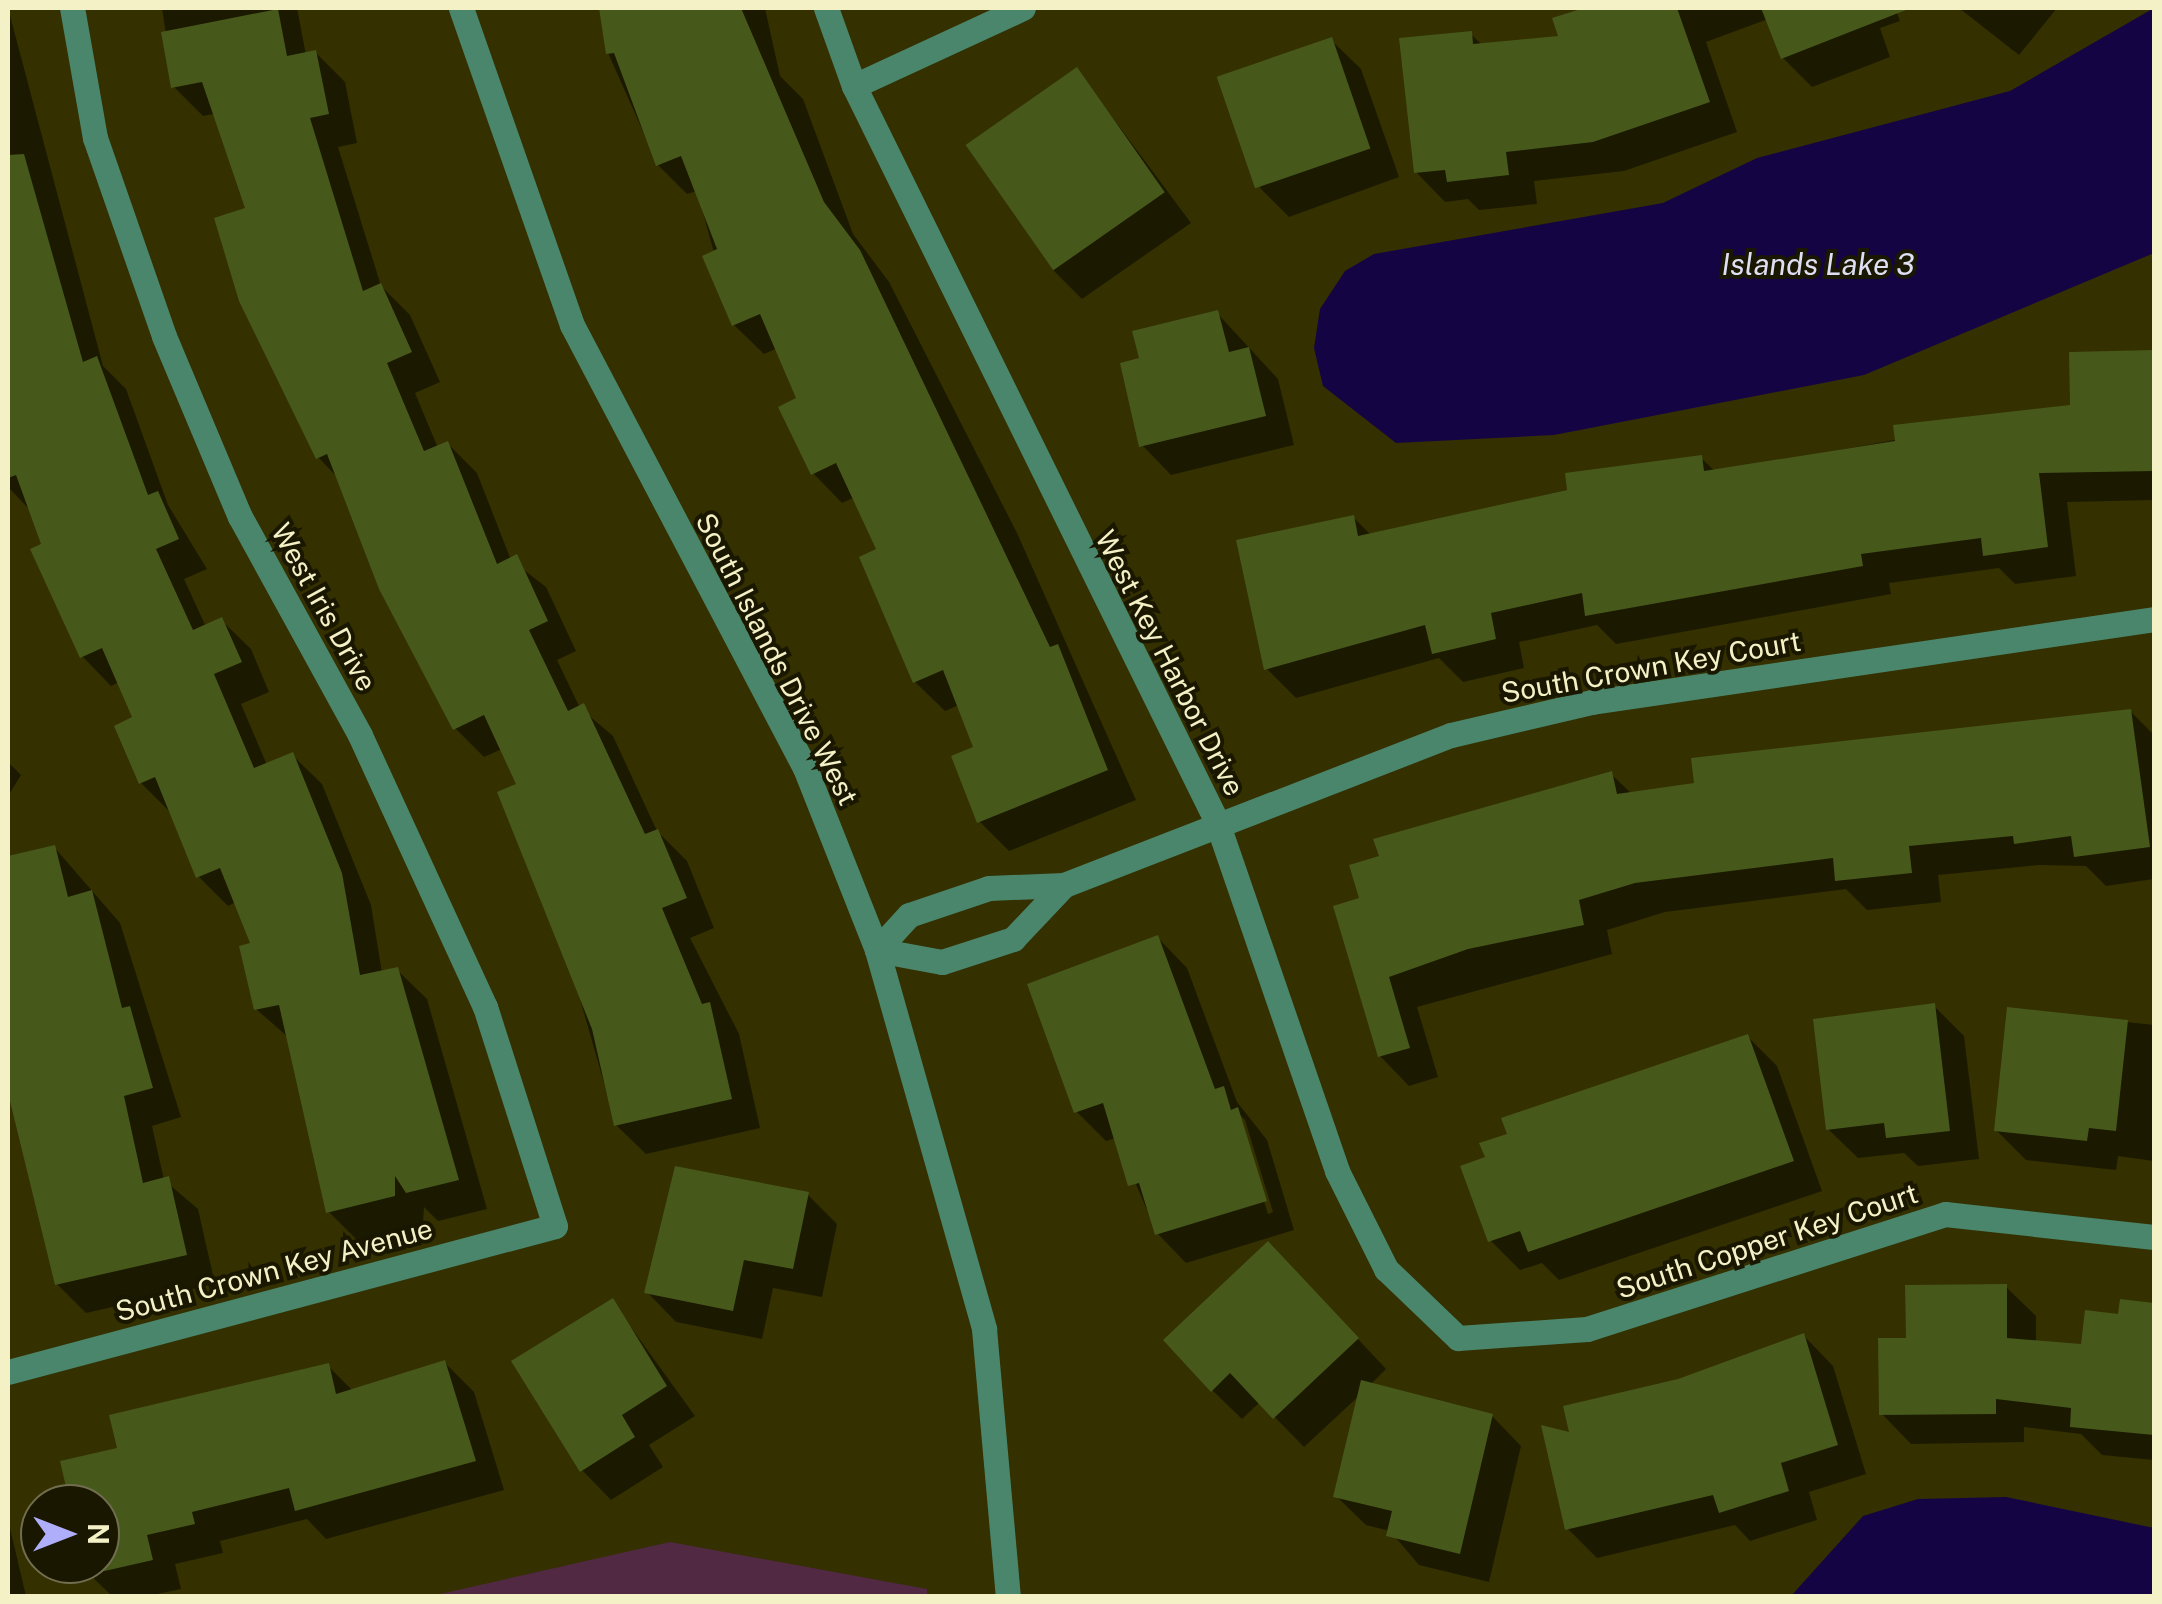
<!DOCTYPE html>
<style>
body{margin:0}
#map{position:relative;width:2162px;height:1604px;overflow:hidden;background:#343000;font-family:"Public Sans",sans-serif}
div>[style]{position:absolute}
.green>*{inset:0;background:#512942}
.water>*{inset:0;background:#150444}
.shadow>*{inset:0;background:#0007}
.building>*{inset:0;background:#47581b;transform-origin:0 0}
.minor>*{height:25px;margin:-12.5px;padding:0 12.5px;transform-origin:12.5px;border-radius:12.5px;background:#4a866c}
span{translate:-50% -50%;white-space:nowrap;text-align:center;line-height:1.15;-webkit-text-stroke:8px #1a1700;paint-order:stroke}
.street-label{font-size:28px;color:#f4f1c7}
.water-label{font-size:30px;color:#dfdff4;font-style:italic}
.frame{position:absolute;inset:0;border:10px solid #f4f1c7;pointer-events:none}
.north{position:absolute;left:20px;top:1484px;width:100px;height:100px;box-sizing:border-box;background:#1a1700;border:2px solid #716e50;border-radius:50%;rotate:90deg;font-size:28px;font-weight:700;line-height:40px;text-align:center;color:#f4f1c7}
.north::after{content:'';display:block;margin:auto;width:35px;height:45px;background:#aeaefa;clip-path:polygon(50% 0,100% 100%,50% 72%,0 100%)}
</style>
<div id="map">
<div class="green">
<i style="clip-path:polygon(670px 1542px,927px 1589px,927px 1596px,431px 1596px)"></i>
</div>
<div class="water">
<i style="clip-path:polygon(2154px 8px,2154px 253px,1864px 375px,1554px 435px,1396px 443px,1323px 386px,1314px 348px,1320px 309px,1345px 271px,1374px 254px,1663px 203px,1757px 158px,2010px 91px)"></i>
<i style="clip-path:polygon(2006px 1497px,2154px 1528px,2154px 1596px,1791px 1596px,1863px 1516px,1918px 1499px)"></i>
</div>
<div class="shadow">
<i style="clip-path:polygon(8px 8px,103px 366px,126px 389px,168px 505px,207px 569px,184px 579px,206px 627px,221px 620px,251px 649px,269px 692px,241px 704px,267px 765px,292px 755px,322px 784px,371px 905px,382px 973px,397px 970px,427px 999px,487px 1209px,438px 1221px,424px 1207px,423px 1225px,358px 1241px,329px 1212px,289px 1038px,256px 1009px,253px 945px,236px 902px,228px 906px,198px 876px,170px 812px,141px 783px,135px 719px,119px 682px,111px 686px,82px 656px,29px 509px,8px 487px)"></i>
<i style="clip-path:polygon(162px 8px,297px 8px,306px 55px,316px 53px,345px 82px,357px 143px,338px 147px,381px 286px,410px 315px,440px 382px,415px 393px,438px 448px,448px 444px,477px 473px,511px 560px,546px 587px,576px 651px,557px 660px,580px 708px,613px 736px,657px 831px,687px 861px,714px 928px,690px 938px,739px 1034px,760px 1128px,646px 1154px,616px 1125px,519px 785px,502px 749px,484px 757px,455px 728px,339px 479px,318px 457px,218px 113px,203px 116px,174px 87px)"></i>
<i style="clip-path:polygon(600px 8px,765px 8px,780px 76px,803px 99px,853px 234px,889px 282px,1017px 533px,1136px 800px,1009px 851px,980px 822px,976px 748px,959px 705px,945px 711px,915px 682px,880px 550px,855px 497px,842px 503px,813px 473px,800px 399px,778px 348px,764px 354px,734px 325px,697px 191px,687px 194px,658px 165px,608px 53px)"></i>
<i style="clip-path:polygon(1591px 8px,1895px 8px,1900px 21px,1880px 28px,1890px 57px,1812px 87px,1783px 58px,1768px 19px,1706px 42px,1737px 132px,1624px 171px,1534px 181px,1537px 204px,1479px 210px,1468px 199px,1445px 202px,1416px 172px,1471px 34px,1483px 46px,1561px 38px,1555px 20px)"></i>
<i style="clip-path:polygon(1959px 8px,2057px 8px,2019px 55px)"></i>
<i style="clip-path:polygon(1331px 40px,1361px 69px,1399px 177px,1289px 217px,1260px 188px)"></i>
<i style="clip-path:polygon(1077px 70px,1191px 223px,1082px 299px,1053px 270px)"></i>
<i style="clip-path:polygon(1217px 313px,1278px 379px,1294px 445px,1171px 475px,1142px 445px,1142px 360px)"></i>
<i style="clip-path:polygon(2154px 353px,2154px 500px,2067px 502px,2076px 576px,2015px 584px,1999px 568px,1889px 583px,1891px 594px,1616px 644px,1597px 625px,1519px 642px,1524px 668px,1463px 682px,1439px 658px,1296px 698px,1267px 669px,1353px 517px,1372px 536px,1701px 458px,1716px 472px,2073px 408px,2072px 354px)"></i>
<i style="clip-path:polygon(2130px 711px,2154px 735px,2154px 879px,2106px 886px,2086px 866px,2039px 865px,1938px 875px,1941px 902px,1867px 910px,1846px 889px,1665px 912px,1607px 930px,1612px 954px,1417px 1007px,1438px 1077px,1409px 1086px,1380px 1056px,1362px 900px,1611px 774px,1632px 794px)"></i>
<i style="clip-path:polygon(8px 762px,21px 775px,8px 796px)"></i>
<i style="clip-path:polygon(54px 847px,120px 923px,181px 1117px,152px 1126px,164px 1180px,198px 1209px,215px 1284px,86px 1313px,57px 1284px,8px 1085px,8px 859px)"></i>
<i style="clip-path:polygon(evenodd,1158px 938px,1187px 968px,1237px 1102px,1267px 1140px,1294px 1230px,1186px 1263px,1157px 1233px,1116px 1138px,1106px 1141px,1077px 1112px,1158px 938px,1237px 1112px,1245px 1120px,1273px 1212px,1268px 1214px,1237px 1112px)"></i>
<i style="clip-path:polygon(1934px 1006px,1964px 1036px,1979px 1159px,1918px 1166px,1904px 1153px,1858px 1158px,1828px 1129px)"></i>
<i style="clip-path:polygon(2009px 1009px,2154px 1025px,2154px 1161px,2118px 1156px,2116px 1170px,2026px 1160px,1996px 1130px)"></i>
<i style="clip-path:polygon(1748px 1037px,1777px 1066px,1822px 1191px,1559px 1280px,1542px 1263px,1520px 1270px,1491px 1241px,1488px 1159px)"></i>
<i style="clip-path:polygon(807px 1194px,837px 1224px,822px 1297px,773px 1288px,762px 1339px,676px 1322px,647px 1292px)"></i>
<i style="clip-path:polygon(1297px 1274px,1386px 1369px,1370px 1385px,1492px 1416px,1521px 1446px,1489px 1582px,1419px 1565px,1390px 1531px,1366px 1525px,1336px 1496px,1361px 1394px,1304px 1447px,1260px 1402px,1242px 1419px,1212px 1390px)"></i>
<i style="clip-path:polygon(2006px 1287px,2036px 1316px,2036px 1343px,2084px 1347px,2121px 1317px,2122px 1302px,2154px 1305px,2154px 1460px,2102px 1455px,2081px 1434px,2024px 1427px,2024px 1442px,1911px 1444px,1882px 1414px,1908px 1340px)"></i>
<i style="clip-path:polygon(612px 1301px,695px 1416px,649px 1445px,663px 1467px,611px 1500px,582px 1470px)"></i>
<i style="clip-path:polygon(1804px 1336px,1833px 1366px,1866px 1474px,1809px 1492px,1817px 1520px,1750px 1541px,1735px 1525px,1597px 1558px,1567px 1528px,1573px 1436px,1679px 1382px)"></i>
<i style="clip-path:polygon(445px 1363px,474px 1392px,504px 1490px,326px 1539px,307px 1519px,220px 1541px,223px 1553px,175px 1564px,181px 1589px,148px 1596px,112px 1596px,89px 1574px,87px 1564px,100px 1564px,100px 1504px,73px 1504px,120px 1450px,328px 1366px,354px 1392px)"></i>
<i style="clip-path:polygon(9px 1524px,26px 1596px,8px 1596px)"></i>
</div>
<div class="building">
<i style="clip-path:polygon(599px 8px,741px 8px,824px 202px,860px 250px,1050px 647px,1058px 644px,1108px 770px,977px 823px,951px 756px,973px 747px,943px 670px,913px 683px,859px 557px,876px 549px,836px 463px,811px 475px,778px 407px,796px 398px,760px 314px,732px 326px,702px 256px,717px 249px,681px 156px,656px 166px,614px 53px,606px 54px)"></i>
<i style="clip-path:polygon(1584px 8px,1677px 8px,1710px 102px,1593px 142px,1506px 152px,1509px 175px,1447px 182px,1445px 170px,1414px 173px,1399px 38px,1472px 31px,1473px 44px,1558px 36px,1552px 18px)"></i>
<i style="clip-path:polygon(1761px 8px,1906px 8px,1906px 10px,1781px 59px)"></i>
<i style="clip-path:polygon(278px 9px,287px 56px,316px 50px,329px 114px,310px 118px,363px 291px,381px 283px,412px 352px,387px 363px,424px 451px,448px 441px,497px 564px,517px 554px,548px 621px,529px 630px,568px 711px,584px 703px,645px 834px,658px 829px,687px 898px,662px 908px,702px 1004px,710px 1002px,732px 1099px,614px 1126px,592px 1029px,497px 792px,516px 784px,484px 715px,453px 730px,379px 589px,327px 454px,316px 459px,239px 301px,214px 218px,245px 208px,202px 82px,171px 88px,161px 32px)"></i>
<i style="left:1332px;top:37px;width:118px;height:122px;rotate:71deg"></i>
<i style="left:1077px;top:67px;width:153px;height:136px;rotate:55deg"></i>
<i style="clip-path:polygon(24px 154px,83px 362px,97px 356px,148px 495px,158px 491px,179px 539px,156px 549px,193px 630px,222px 617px,242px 662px,214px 674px,254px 768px,293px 752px,342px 873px,360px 975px,398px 967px,459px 1180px,406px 1193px,395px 1176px,395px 1196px,326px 1213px,279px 1005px,254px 1010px,239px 946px,250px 943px,220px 868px,196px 878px,155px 777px,139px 784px,114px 726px,132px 717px,102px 648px,80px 658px,30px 549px,41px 544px,16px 475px,8px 478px,8px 155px)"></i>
<i style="clip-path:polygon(1218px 310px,1229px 352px,1249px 347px,1266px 416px,1139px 447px,1120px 363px,1139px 358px,1132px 331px)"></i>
<i style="clip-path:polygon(2154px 350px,2154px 471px,2039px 473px,2048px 547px,1983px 556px,1981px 538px,1861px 554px,1863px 566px,1585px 616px,1582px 593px,1491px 613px,1496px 639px,1432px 654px,1425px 625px,1264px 670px,1236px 540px,1354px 515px,1358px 536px,1567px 490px,1565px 473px,1702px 455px,1704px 471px,1895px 441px,1893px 425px,2070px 405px,2069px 352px)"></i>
<i style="clip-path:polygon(2131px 709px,2150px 847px,2074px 857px,2071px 836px,2014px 844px,2013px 836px,1909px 846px,1912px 873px,1835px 881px,1833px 858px,1635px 883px,1579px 900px,1584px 925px,1468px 949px,1389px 977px,1410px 1048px,1378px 1057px,1333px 906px,1359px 898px,1349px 865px,1379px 856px,1373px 839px,1612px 771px,1617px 794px,1694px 783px,1691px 758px)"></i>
<i style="clip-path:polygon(55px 845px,68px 897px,92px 890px,122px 1008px,130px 1006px,153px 1088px,124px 1096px,143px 1183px,169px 1176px,187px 1255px,55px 1285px,8px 1093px,8px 856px)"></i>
<i style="clip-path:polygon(1158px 935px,1215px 1089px,1224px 1086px,1231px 1110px,1238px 1107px,1267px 1201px,1155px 1235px,1139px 1183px,1128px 1186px,1103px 1103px,1074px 1113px,1027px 984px)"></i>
<i style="clip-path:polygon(1935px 1003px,1950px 1131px,1886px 1138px,1884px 1123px,1826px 1130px,1813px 1019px)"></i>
<i style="clip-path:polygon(2007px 1007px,2128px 1020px,2116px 1131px,2089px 1128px,2087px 1141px,1994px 1131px)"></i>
<i style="clip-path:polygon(1748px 1034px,1794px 1161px,1528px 1252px,1520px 1231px,1488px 1242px,1460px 1166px,1485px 1157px,1479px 1143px,1507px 1134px,1501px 1118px)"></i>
<i style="clip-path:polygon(675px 1166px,809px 1192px,793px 1269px,744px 1260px,733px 1311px,644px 1293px)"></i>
<i style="clip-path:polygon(1268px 1241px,1359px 1338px,1273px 1419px,1230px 1373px,1211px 1392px,1163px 1340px)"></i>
<i style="clip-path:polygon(2007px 1284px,2007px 1338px,2081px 1344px,2085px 1310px,2118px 1314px,2120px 1299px,2154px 1303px,2154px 1435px,2070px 1427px,2071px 1408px,1996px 1399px,1996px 1414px,1879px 1415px,1878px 1338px,1906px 1338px,1905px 1285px)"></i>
<i style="clip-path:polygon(613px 1298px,667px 1386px,622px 1415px,635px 1437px,580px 1472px,511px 1361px)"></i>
<i style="clip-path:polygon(1804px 1333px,1838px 1445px,1781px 1463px,1789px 1491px,1719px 1513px,1713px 1495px,1565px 1530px,1541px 1425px,1569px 1432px,1563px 1406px,1678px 1379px)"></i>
<i style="clip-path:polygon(445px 1360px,476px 1461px,295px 1511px,289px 1488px,192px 1512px,195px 1524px,147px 1535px,153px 1560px,87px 1575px,84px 1564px,100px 1564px,100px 1504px,70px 1504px,60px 1461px,117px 1448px,109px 1415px,329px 1363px,336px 1394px)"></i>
<i style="clip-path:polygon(1361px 1380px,1493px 1414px,1460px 1554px,1386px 1536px,1392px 1511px,1333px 1497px)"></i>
</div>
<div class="minor">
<i style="left:461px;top:8px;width:336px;rotate:70.7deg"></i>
<i style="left:572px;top:325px;width:501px;rotate:62.26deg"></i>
<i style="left:805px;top:768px;width:196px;rotate:68.4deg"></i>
<i style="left:877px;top:950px;width:394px;rotate:74.2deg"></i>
<i style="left:984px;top:1329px;width:268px;rotate:84.9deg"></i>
<i style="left:826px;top:8px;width:83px;rotate:70.3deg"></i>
<i style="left:854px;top:86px;width:821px;rotate:63.75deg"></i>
<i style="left:1217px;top:822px;width:369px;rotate:71deg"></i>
<i style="left:1337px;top:1171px;width:110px;rotate:63.4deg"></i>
<i style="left:1386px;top:1269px;width:100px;rotate:43.8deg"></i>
<i style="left:1458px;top:1338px;width:129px;rotate:-4deg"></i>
<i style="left:1587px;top:1329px;width:376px;rotate:-17.8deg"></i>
<i style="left:1945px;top:1214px;width:210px;rotate:6.3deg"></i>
<i style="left:854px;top:86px;width:186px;rotate:-24.8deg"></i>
<i style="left:877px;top:950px;width:47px;rotate:-47.6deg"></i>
<i style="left:909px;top:915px;width:84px;rotate:-18.6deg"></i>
<i style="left:989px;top:888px;width:75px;rotate:-2.3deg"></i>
<i style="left:1064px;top:885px;width:415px;rotate:-21.2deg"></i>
<i style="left:1451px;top:735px;width:145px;rotate:-13.2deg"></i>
<i style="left:1592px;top:702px;width:568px;rotate:-8.4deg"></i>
<i style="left:877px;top:950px;width:66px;rotate:10.5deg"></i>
<i style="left:942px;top:962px;width:75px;rotate:-17.9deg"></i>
<i style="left:1013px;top:939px;width:74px;rotate:-46.6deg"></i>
<i style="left:8px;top:1372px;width:566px;rotate:-14.94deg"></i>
<i style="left:555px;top:1226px;width:230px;rotate:-107.7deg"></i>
<i style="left:485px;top:1007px;width:299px;rotate:-114.7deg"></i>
<i style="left:360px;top:735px;width:249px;rotate:-118.8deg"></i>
<i style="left:240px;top:517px;width:196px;rotate:-112.8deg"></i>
<i style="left:164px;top:336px;width:210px;rotate:-109.2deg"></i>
<i style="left:95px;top:138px;width:132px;rotate:-100deg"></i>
</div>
<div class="street-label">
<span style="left:324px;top:607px;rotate:61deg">West Iris Drive</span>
<span style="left:777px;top:659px;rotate:63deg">South Islands Drive West</span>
<span style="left:1170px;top:663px;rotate:63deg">West Key Harbor Drive</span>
<span style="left:1651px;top:667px;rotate:-10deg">South Crown Key Court</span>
<span style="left:1767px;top:1241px;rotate:-18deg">South Copper Key Court</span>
<span style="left:274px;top:1270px;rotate:-15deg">South Crown Key Avenue</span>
</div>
<div class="water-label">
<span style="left:1818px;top:264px">Islands Lake 3</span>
</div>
<div class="frame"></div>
<div class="north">N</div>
</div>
